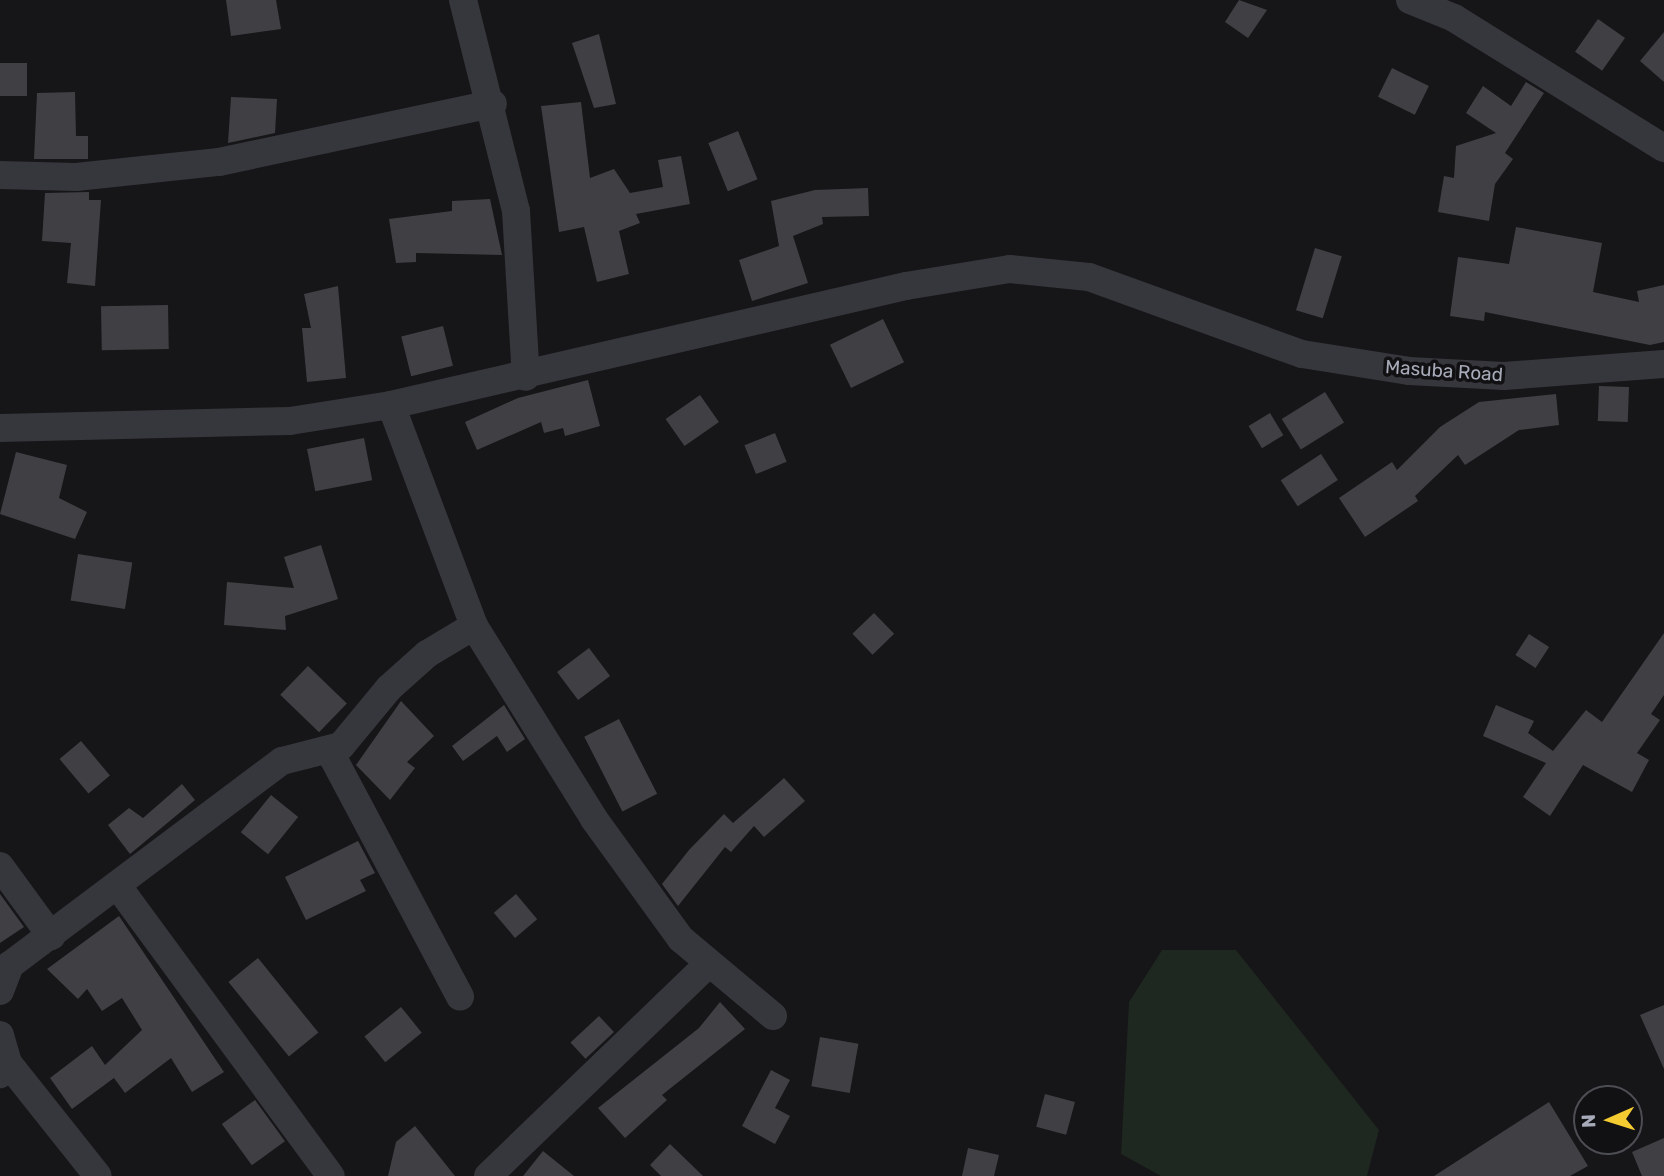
<!DOCTYPE html>
<style>
body{margin:0}
#map{position:relative;width:1664px;height:1176px;overflow:hidden;background:#161517;font-family:Rubik,sans-serif}
div>[style]{position:absolute}
.green>*{inset:0;background:#1f2721}
.building>*{inset:0;background:#403f44;transform-origin:0 0}
.street>*{height:28px;margin:-14px;padding:0 14px;transform-origin:14px;border-radius:14px;background:#36373c}
span{translate:-50% -50%;white-space:nowrap;text-align:center;line-height:1.15;-webkit-text-stroke:7px #111012;paint-order:stroke}
.street-label{font-size:19px;color:#a7aab8}
.north{position:absolute;left:1573px;top:1085px;width:70px;height:70px;box-sizing:border-box;background:#111012;border:2px solid #4d4e54;border-radius:50%;rotate:267deg;font-size:19px;font-weight:700;line-height:28px;text-align:center;color:#a7aab8}
.north::after{content:'';display:block;margin:auto;width:24px;height:32px;background:#f4cc31;clip-path:polygon(50% 0,100% 100%,50% 72%,0 100%)}
</style>
<div id="map">
<div class="green">
<i style="clip-path:polygon(1162px 950px,1236px 950px,1379px 1130px,1367px 1176px,1161px 1176px,1121px 1154px,1129px 1002px)"></i>
</div>
<div class="building">
<i style="clip-path:polygon(226px 0,276px 0,281px 29px,231px 36px)"></i>
<i style="clip-path:polygon(1239px 0,1267px 10px,1248px 38px,1225px 22px)"></i>
<i style="left:1598px;top:19px;width:33px;height:40px;rotate:35deg"></i>
<i style="clip-path:polygon(1664px 32px,1664px 82px,1640px 61px)"></i>
<i style="clip-path:polygon(599px 34px,616px 104px,594px 108px,572px 43px)"></i>
<i style="left:0;top:63px;width:27px;height:33px"></i>
<i style="left:1392px;top:68px;width:41px;height:32px;rotate:26deg"></i>
<i style="clip-path:polygon(1526px 82px,1544px 93px,1505px 153px,1513px 159px,1495px 184px,1489px 221px,1438px 212px,1444px 176px,1454px 178px,1456px 146px,1496px 133px,1466px 113px,1483px 86px,1511px 106px)"></i>
<i style="clip-path:polygon(75px 92px,76px 136px,88px 136px,88px 159px,34px 159px,37px 93px)"></i>
<i style="clip-path:polygon(231px 97px,277px 99px,275px 133px,228px 143px)"></i>
<i style="clip-path:polygon(581px 102px,590px 178px,614px 169px,630px 193px,663px 187px,658px 160px,681px 156px,690px 204px,636px 214px,640px 223px,619px 231px,629px 274px,597px 282px,584px 227px,559px 232px,541px 106px)"></i>
<i style="left:738px;top:131px;width:52px;height:32px;rotate:68deg"></i>
<i style="clip-path:polygon(868px 188px,869px 216px,822px 217px,823px 224px,793px 236px,808px 283px,752px 301px,739px 260px,779px 246px,771px 201px,815px 190px)"></i>
<i style="clip-path:polygon(89px 192px,89px 200px,101px 200px,95px 286px,67px 283px,71px 243px,42px 241px,45px 193px)"></i>
<i style="clip-path:polygon(490px 199px,502px 255px,416px 253px,416px 262px,396px 263px,389px 219px,452px 211px,452px 201px)"></i>
<i style="clip-path:polygon(1516px 227px,1602px 243px,1593px 292px,1639px 302px,1637px 291px,1664px 285px,1664px 342px,1650px 345px,1485px 312px,1484px 321px,1450px 316px,1458px 257px,1509px 264px)"></i>
<i style="left:1315px;top:248px;width:28px;height:65px;rotate:17deg"></i>
<i style="clip-path:polygon(338px 286px,346px 378px,307px 382px,302px 328px,311px 328px,304px 294px)"></i>
<i style="left:168px;top:305px;width:44px;height:67px;rotate:89deg"></i>
<i style="left:883px;top:319px;width:48px;height:59px;rotate:64deg"></i>
<i style="left:443px;top:326px;width:41px;height:43px;rotate:76deg"></i>
<i style="clip-path:polygon(588px 380px,600px 426px,565px 436px,563px 428px,544px 433px,541px 422px,477px 450px,465px 422px,518px 398px)"></i>
<i style="left:1599px;top:386px;width:30px;height:35px;rotate:2deg"></i>
<i style="left:1325px;top:392px;width:36px;height:51px;rotate:58deg"></i>
<i style="clip-path:polygon(1556px 394px,1559px 425px,1519px 430px,1465px 465px,1458px 455px,1415px 496px,1418px 501px,1365px 537px,1339px 498px,1392px 462px,1397px 470px,1440px 427px,1479px 402px)"></i>
<i style="left:700px;top:395px;width:33px;height:42px;rotate:55deg"></i>
<i style="left:1270px;top:413px;width:26px;height:25px;rotate:59deg"></i>
<i style="left:775px;top:433px;width:31px;height:33px;rotate:68deg"></i>
<i style="left:364px;top:438px;width:43px;height:58px;rotate:79deg"></i>
<i style="clip-path:polygon(16px 452px,67px 465px,59px 498px,87px 512px,75px 539px,0 514px)"></i>
<i style="left:1321px;top:454px;width:31px;height:48px;rotate:57deg"></i>
<i style="clip-path:polygon(321px 545px,338px 599px,285px 616px,286px 630px,224px 625px,227px 582px,294px 588px,284px 557px)"></i>
<i style="left:78px;top:554px;width:55px;height:47px;rotate:9deg"></i>
<i style="left:874px;top:613px;width:29px;height:30px;rotate:46deg"></i>
<i style="clip-path:polygon(1664px 633px,1664px 695px,1651px 714px,1660px 720px,1637px 753px,1649px 760px,1632px 792px,1583px 765px,1550px 816px,1523px 797px,1546px 763px,1483px 736px,1496px 705px,1534px 721px,1528px 733px,1553px 751px,1586px 710px,1602px 722px)"></i>
<i style="left:1529px;top:634px;width:24px;height:25px;rotate:33deg"></i>
<i style="left:589px;top:648px;width:35px;height:40px;rotate:53deg"></i>
<i style="left:308px;top:666px;width:54px;height:40px;rotate:44deg"></i>
<i style="clip-path:polygon(401px 701px,434px 736px,407px 762px,415px 768px,390px 800px,356px 765px)"></i>
<i style="clip-path:polygon(504px 705px,525px 739px,507px 752px,497px 736px,463px 761px,452px 746px)"></i>
<i style="left:619px;top:719px;width:84px;height:39px;rotate:63deg"></i>
<i style="left:81px;top:741px;width:45px;height:28px;rotate:50deg"></i>
<i style="clip-path:polygon(784px 778px,805px 801px,764px 837px,754px 826px,731px 852px,725px 847px,678px 906px,662px 884px,689px 850px,724px 814px,733px 823px)"></i>
<i style="clip-path:polygon(182px 784px,195px 800px,130px 854px,108px 825px,129px 808px,143px 818px)"></i>
<i style="left:271px;top:795px;width:35px;height:48px;rotate:39deg"></i>
<i style="clip-path:polygon(358px 841px,375px 873px,360px 880px,366px 891px,306px 920px,285px 877px)"></i>
<i style="clip-path:polygon(0 894px,24px 927px,0 943px)"></i>
<i style="left:516px;top:894px;width:33px;height:29px;rotate:50deg"></i>
<i style="clip-path:polygon(119px 916px,224px 1072px,192px 1092px,171px 1058px,125px 1093px,114px 1078px,72px 1109px,50px 1078px,92px 1046px,105px 1065px,142px 1030px,122px 998px,102px 1011px,87px 989px,78px 999px,47px 969px)"></i>
<i style="left:258px;top:958px;width:96px;height:38px;rotate:51deg"></i>
<i style="clip-path:polygon(720px 1002px,745px 1029px,662px 1095px,667px 1100px,625px 1138px,598px 1108px,699px 1028px)"></i>
<i style="clip-path:polygon(1664px 1005px,1664px 1069px,1640px 1015px)"></i>
<i style="left:401px;top:1007px;width:33px;height:47px;rotate:51deg"></i>
<i style="left:599px;top:1016px;width:22px;height:39px;rotate:47deg"></i>
<i style="left:820px;top:1037px;width:39px;height:50px;rotate:10deg"></i>
<i style="clip-path:polygon(771px 1070px,790px 1080px,775px 1108px,790px 1116px,775px 1144px,742px 1126px)"></i>
<i style="left:1045px;top:1094px;width:31px;height:34px;rotate:15deg"></i>
<i style="left:255px;top:1100px;width:51px;height:41px;rotate:54deg"></i>
<i style="clip-path:polygon(1549px 1102px,1588px 1166px,1570px 1176px,1434px 1176px)"></i>
<i style="clip-path:polygon(415px 1126px,455px 1176px,388px 1176px,396px 1142px)"></i>
<i style="clip-path:polygon(1664px 1138px,1664px 1176px,1642px 1176px,1632px 1152px)"></i>
<i style="clip-path:polygon(670px 1144px,703px 1176px,661px 1176px,650px 1165px)"></i>
<i style="clip-path:polygon(968px 1148px,999px 1155px,994px 1176px,962px 1176px)"></i>
<i style="clip-path:polygon(543px 1151px,574px 1176px,523px 1176px)"></i>
</div>
<div class="street">
<i style="left:463px;top:0;width:218px;rotate:75.9deg"></i>
<i style="left:516px;top:211px;width:166px;rotate:86.6deg"></i>
<i style="left:1410px;top:0;width:48px;rotate:22.2deg"></i>
<i style="left:1454px;top:18px;width:247px;rotate:31.8deg"></i>
<i style="left:0;top:175px;width:76px;rotate:1.5deg"></i>
<i style="left:76px;top:177px;width:144px;rotate:-6deg"></i>
<i style="left:219px;top:162px;width:280px;rotate:-12deg"></i>
<i style="left:391px;top:405px;width:236px;rotate:69.4deg"></i>
<i style="left:474px;top:626px;width:227px;rotate:58.1deg"></i>
<i style="left:594px;top:819px;width:148px;rotate:54.1deg"></i>
<i style="left:681px;top:939px;width:120px;rotate:39.9deg"></i>
<i style="left:0;top:428px;width:290px;rotate:-1.4deg"></i>
<i style="left:290px;top:421px;width:102px;rotate:-9deg"></i>
<i style="left:391px;top:405px;width:529px;rotate:-13.01deg"></i>
<i style="left:906px;top:286px;width:105px;rotate:-9.3deg"></i>
<i style="left:1010px;top:269px;width:79px;rotate:5.8deg"></i>
<i style="left:1089px;top:277px;width:226px;rotate:19.9deg"></i>
<i style="left:1302px;top:354px;width:108px;rotate:9deg"></i>
<i style="left:1409px;top:371px;width:95px;rotate:3deg"></i>
<i style="left:1504px;top:376px;width:160px;rotate:-4.3deg"></i>
<i style="left:330px;top:752px;width:277px;rotate:62deg"></i>
<i style="left:0;top:866px;width:87px;rotate:53.9deg"></i>
<i style="left:117px;top:885px;width:361px;rotate:53.7deg"></i>
<i style="left:0;top:991px;width:28px;rotate:-69deg"></i>
<i style="left:10px;top:965px;width:340px;rotate:-36.9deg"></i>
<i style="left:282px;top:761px;width:61px;rotate:-14.3deg"></i>
<i style="left:341px;top:746px;width:75px;rotate:-50.4deg"></i>
<i style="left:389px;top:688px;width:51px;rotate:-41.8deg"></i>
<i style="left:427px;top:654px;width:55px;rotate:-30.8deg"></i>
<i style="left:0;top:1035px;width:29px;rotate:74deg"></i>
<i style="left:8px;top:1063px;width:14px;rotate:126deg"></i>
<i style="left:8px;top:1063px;width:144px;rotate:51.5deg"></i>
<i style="left:488px;top:1176px;width:304px;rotate:-43.9deg"></i>
</div>
<div class="street-label">
<span style="left:1444px;top:371px;rotate:4deg">Masuba Road</span>
</div>
<div class="north">N</div>
</div>
